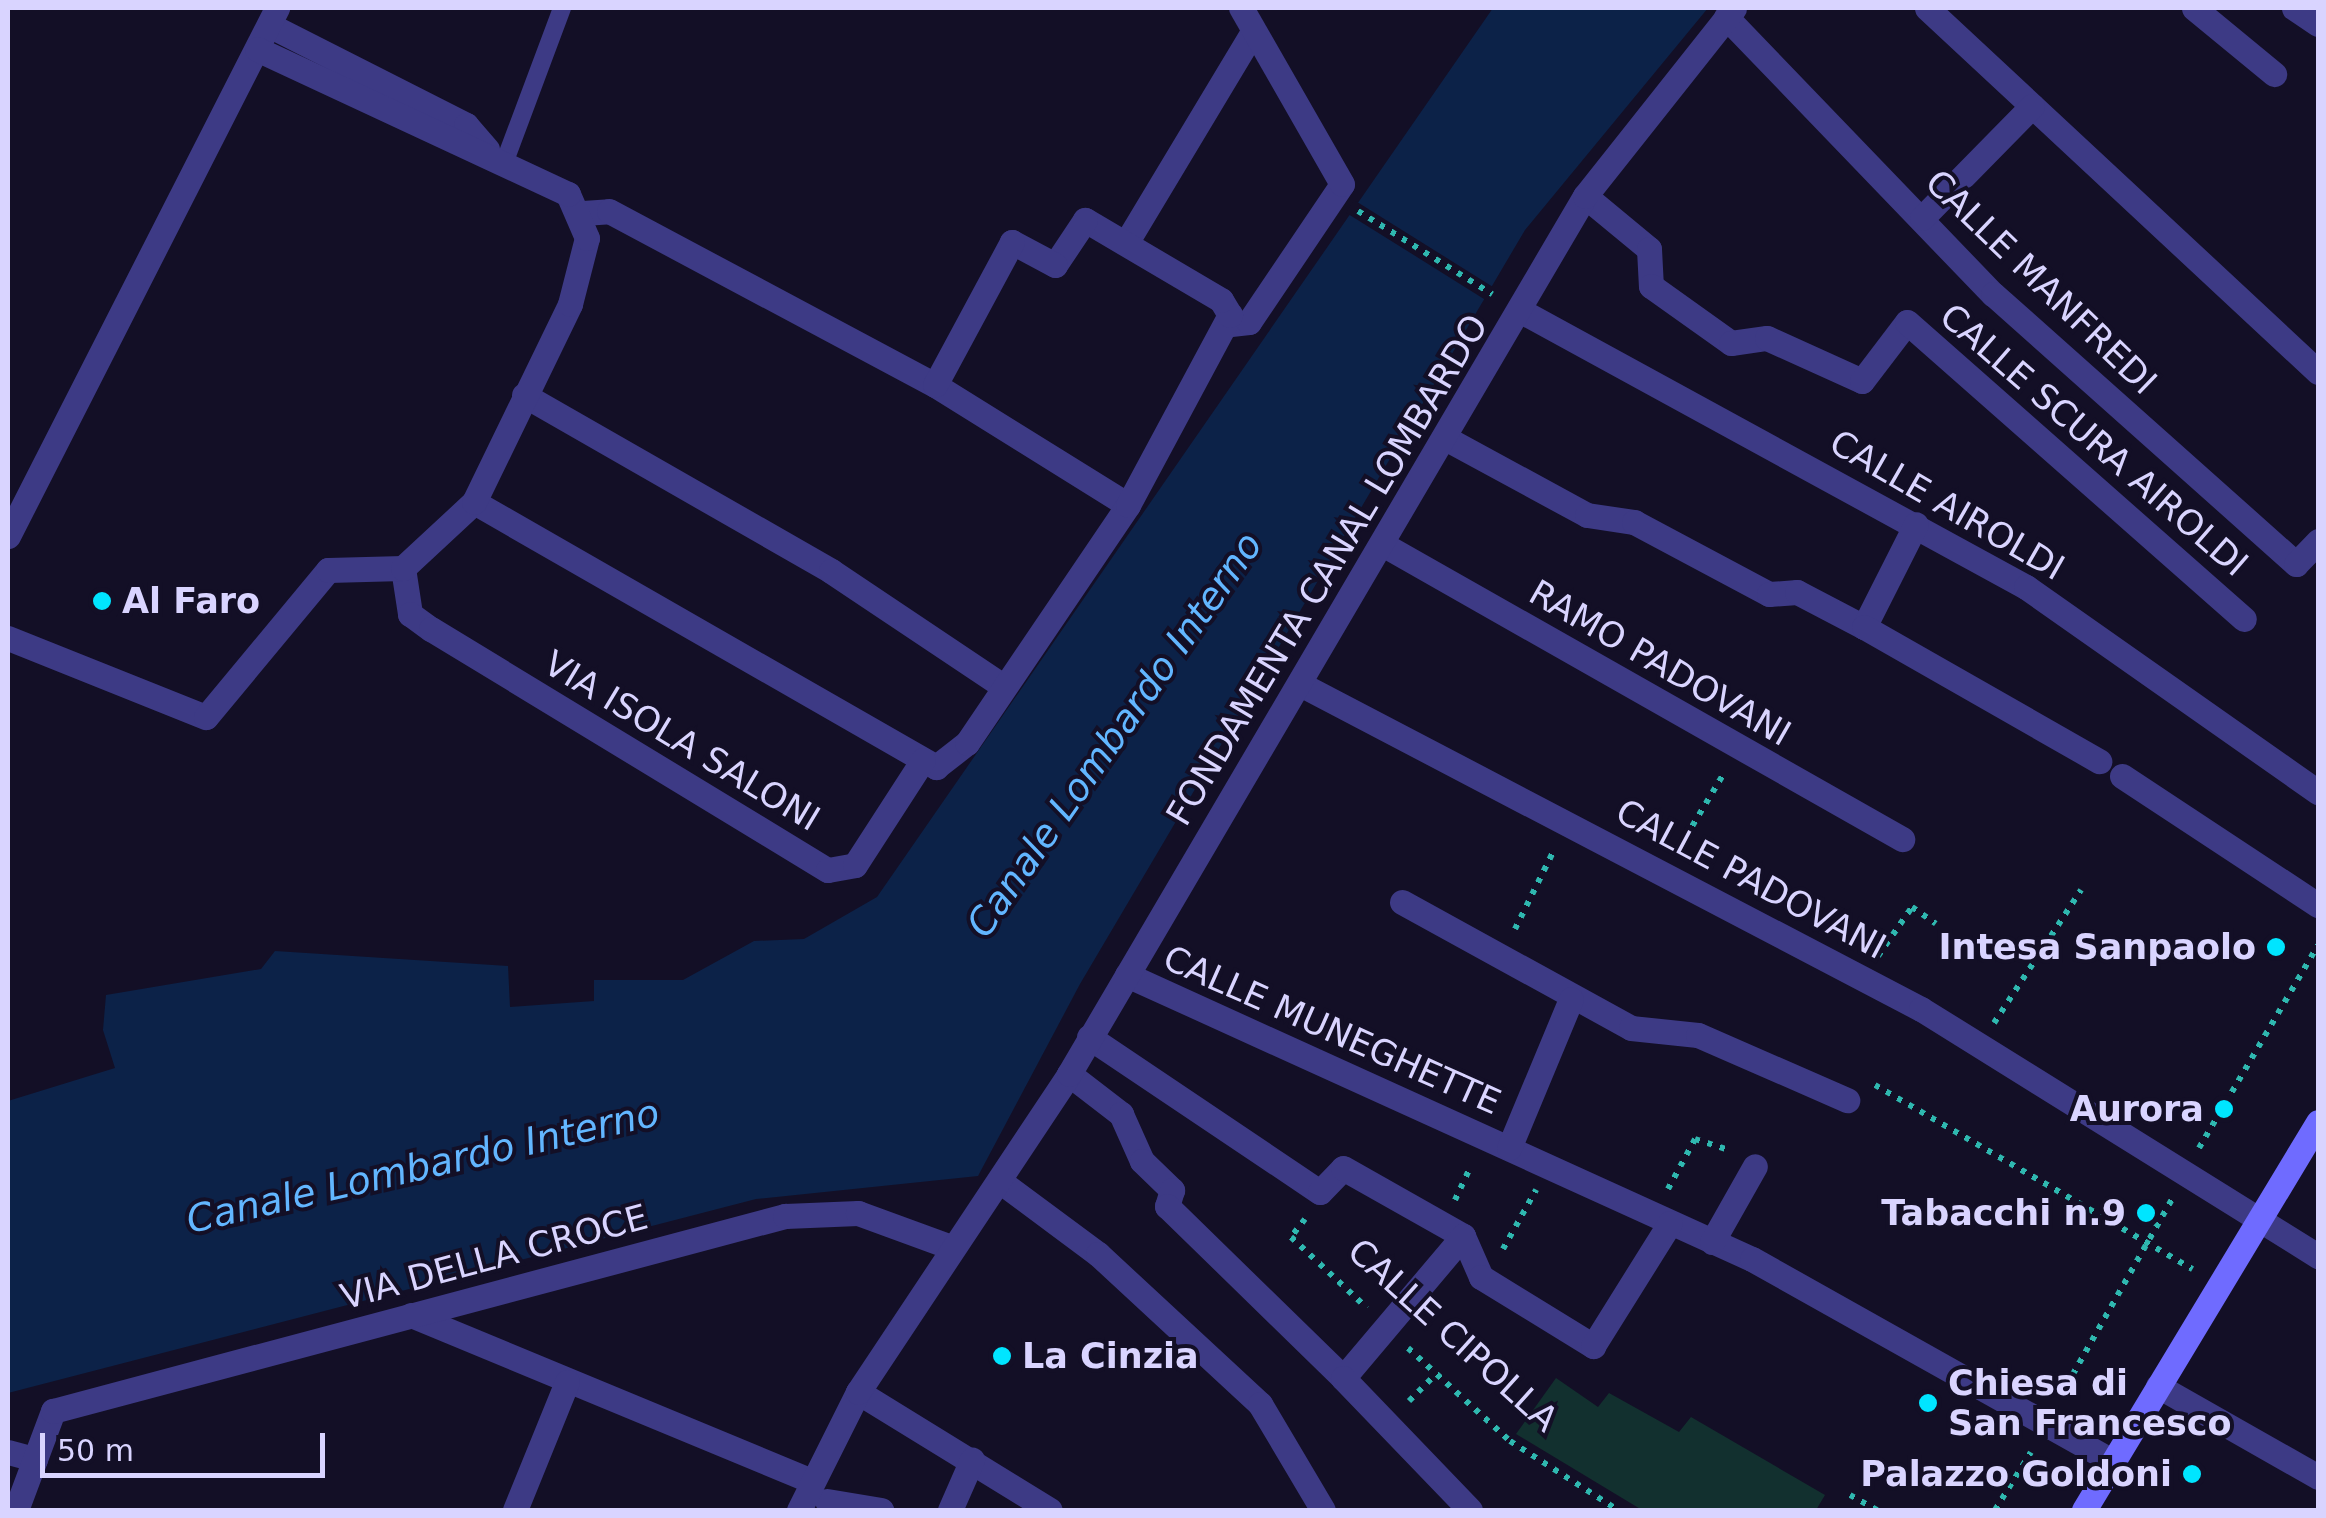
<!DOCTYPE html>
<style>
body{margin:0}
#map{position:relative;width:2326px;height:1518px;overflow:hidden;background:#130f26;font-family:"DejaVu Sans",sans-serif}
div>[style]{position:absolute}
.green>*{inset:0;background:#12302f}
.water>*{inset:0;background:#0c2248}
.pier>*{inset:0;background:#130f26;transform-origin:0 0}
.path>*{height:6px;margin-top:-3px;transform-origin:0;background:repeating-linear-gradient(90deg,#2fb8b0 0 5px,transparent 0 13px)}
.lane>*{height:18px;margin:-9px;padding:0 9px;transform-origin:9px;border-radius:9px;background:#3d3a85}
.street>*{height:25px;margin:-12.5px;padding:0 12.5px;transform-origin:12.5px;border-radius:12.5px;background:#3d3a85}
.secondary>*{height:25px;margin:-12.5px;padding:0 12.5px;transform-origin:12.5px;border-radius:12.5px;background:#6f6bff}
.dots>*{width:28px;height:28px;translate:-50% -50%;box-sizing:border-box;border:5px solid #130f26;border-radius:50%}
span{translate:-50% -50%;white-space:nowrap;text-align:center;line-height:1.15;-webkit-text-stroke:8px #130f26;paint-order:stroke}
.street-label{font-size:35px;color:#d9d4ff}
.poi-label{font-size:35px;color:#d9d4ff;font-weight:700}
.left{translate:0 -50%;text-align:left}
.right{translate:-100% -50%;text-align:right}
.water-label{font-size:38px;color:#62b6ff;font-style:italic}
.frame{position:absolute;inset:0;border:10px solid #d9d4ff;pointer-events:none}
.scale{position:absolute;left:40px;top:1433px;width:285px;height:45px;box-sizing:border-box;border:5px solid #d9d4ff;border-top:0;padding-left:12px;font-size:30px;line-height:35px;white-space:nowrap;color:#d9d4ff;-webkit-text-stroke:8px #130f26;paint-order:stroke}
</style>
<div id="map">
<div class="green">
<i style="clip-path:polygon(1556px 1378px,1598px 1407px,1609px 1393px,1679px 1432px,1691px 1417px,1825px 1495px,1816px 1510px,1642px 1510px,1516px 1434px)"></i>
</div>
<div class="water">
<i style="clip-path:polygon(1493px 8px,1708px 8px,1525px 230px,1080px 984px,978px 1176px,756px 1199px,8px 1393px,8px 1101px,115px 1068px,103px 1030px,106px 995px,261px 969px,275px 951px,508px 966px,510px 1007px,594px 1001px,594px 980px,683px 980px,754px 941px,804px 939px,877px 897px)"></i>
</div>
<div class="pier">
<i style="left:1354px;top:200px;width:164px;height:15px;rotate:32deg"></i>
</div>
<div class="path">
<i style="left:1358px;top:211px;width:158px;rotate:31.8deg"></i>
<i style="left:1679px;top:848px;width:87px;rotate:-59deg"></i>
<i style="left:1515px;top:929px;width:88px;rotate:-63.7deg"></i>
<i style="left:1878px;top:956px;width:60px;rotate:-55.2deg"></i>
<i style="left:1912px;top:907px;width:29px;rotate:35deg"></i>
<i style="left:1994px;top:1023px;width:159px;rotate:-56.8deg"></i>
<i style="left:1875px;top:1085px;width:367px;rotate:30.1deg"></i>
<i style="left:2199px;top:1148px;width:235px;rotate:-59.6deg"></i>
<i style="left:1668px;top:1189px;width:57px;rotate:-61.6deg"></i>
<i style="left:1695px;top:1139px;width:36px;rotate:18deg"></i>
<i style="left:1455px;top:1200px;width:38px;rotate:-65deg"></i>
<i style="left:1305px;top:1219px;width:23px;rotate:128deg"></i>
<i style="left:1291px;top:1237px;width:104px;rotate:43.1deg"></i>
<i style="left:1503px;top:1249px;width:68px;rotate:-60.8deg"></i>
<i style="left:1408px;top:1348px;width:138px;rotate:42.4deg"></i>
<i style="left:1510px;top:1441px;width:128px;rotate:32.6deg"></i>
<i style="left:2060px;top:1397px;width:227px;rotate:-60.5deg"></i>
<i style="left:1409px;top:1401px;width:38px;rotate:-45deg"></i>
<i style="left:1850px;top:1495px;width:31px;rotate:29deg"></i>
<i style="left:1995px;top:1510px;width:68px;rotate:-58.2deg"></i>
</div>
<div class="lane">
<i style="left:506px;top:158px;width:160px;rotate:-69.5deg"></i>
</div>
<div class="street">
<i style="left:1927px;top:8px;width:534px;rotate:42.95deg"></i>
<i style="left:2194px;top:8px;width:104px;rotate:39.5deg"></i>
<i style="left:2294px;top:8px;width:29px;rotate:34deg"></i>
<i style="left:1726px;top:17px;width:385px;rotate:46.1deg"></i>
<i style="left:1993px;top:294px;width:406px;rotate:41.7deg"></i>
<i style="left:2296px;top:564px;width:32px;rotate:-46deg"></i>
<i style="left:269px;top:25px;width:221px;rotate:26.9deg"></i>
<i style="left:466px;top:125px;width:32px;rotate:49deg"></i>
<i style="left:1585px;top:196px;width:83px;rotate:39.6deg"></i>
<i style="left:1649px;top:249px;width:37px;rotate:87deg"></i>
<i style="left:1651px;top:286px;width:98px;rotate:35.5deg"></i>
<i style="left:1731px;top:343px;width:36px;rotate:-8deg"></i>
<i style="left:1767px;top:338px;width:104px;rotate:24.4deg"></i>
<i style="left:1862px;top:381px;width:74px;rotate:-52.7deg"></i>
<i style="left:1907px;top:322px;width:449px;rotate:41.4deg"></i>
<i style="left:583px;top:213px;width:26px;rotate:-4deg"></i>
<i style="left:609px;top:211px;width:370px;rotate:28.1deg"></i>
<i style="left:935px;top:385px;width:227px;rotate:31.9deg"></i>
<i style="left:1922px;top:218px;width:157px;rotate:-45.5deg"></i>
<i style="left:1126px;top:243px;width:246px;rotate:-59deg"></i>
<i style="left:1521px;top:311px;width:576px;rotate:28.66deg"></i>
<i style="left:2026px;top:587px;width:357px;rotate:35.1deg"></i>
<i style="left:1231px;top:324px;width:18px;rotate:-6deg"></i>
<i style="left:1249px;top:322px;width:166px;rotate:-56deg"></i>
<i style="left:1342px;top:184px;width:203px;rotate:-119.8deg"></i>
<i style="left:524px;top:395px;width:354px;rotate:29.8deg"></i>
<i style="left:831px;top:571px;width:208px;rotate:33.8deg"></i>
<i style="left:1447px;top:439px;width:159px;rotate:28.5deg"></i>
<i style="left:1587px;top:515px;width:48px;rotate:8.5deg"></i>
<i style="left:1634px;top:522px;width:153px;rotate:28.1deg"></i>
<i style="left:1769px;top:594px;width:28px;rotate:-4deg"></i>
<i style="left:1797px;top:592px;width:76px;rotate:27.6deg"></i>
<i style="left:1864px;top:627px;width:115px;rotate:-63.2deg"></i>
<i style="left:474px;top:502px;width:533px;rotate:29.84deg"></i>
<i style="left:936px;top:767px;width:39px;rotate:-38deg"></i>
<i style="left:967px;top:743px;width:287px;rotate:-55.9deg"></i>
<i style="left:1128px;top:505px;width:216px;rotate:-61.8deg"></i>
<i style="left:1230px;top:315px;width:17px;rotate:-121deg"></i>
<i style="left:1221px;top:300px;width:158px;rotate:-149.5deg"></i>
<i style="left:1085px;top:220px;width:54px;rotate:123.7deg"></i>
<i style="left:1055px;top:265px;width:49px;rotate:-151.9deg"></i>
<i style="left:1012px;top:242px;width:162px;rotate:118.3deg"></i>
<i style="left:8px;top:536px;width:593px;rotate:-63deg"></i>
<i style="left:1384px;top:545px;width:596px;rotate:29.58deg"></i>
<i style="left:403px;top:568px;width:47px;rotate:81.3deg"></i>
<i style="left:410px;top:614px;width:26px;rotate:36deg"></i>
<i style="left:431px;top:629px;width:464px;rotate:31.3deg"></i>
<i style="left:828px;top:870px;width:27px;rotate:-10deg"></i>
<i style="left:855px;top:865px;width:125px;rotate:-57.1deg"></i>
<i style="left:1864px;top:627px;width:271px;rotate:29.7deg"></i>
<i style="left:8px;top:638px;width:213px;rotate:21.8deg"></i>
<i style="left:206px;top:717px;width:191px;rotate:-50.3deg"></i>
<i style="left:328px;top:570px;width:75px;rotate:-1.5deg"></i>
<i style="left:403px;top:568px;width:97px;rotate:-42.9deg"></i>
<i style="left:474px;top:502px;width:220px;rotate:-64.1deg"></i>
<i style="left:570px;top:304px;width:68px;rotate:-75.6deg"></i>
<i style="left:587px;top:238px;width:48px;rotate:-113.4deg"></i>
<i style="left:568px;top:194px;width:343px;rotate:-155deg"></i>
<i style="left:1300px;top:684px;width:701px;rotate:27.63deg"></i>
<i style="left:1921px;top:1009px;width:468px;rotate:31.9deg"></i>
<i style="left:2122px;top:776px;width:235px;rotate:33.4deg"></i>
<i style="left:1402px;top:902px;width:261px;rotate:28.8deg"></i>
<i style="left:1631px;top:1028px;width:67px;rotate:6deg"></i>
<i style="left:1698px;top:1035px;width:163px;rotate:23.6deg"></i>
<i style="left:1127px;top:975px;width:686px;rotate:24.44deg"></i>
<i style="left:1752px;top:1259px;width:413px;rotate:29.3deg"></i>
<i style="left:1089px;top:1037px;width:278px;rotate:33.9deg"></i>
<i style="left:1320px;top:1192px;width:33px;rotate:-46deg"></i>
<i style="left:1343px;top:1168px;width:138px;rotate:29.5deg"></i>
<i style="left:1463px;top:1236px;width:45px;rotate:66.3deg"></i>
<i style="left:1481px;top:1277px;width:132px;rotate:31.6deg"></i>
<i style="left:1593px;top:1346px;width:145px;rotate:-58deg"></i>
<i style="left:1069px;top:1074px;width:66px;rotate:37.6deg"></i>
<i style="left:1121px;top:1114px;width:51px;rotate:65.9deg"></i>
<i style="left:1142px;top:1161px;width:42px;rotate:44deg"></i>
<i style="left:1172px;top:1190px;width:17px;rotate:107deg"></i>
<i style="left:1167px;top:1206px;width:246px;rotate:44.3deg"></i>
<i style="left:1509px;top:1148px;width:161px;rotate:-67.4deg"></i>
<i style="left:1001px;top:1182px;width:121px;rotate:36.6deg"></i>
<i style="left:1098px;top:1254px;width:221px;rotate:42.8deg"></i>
<i style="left:1260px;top:1404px;width:123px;rotate:59.3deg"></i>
<i style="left:1463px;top:1236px;width:186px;rotate:130.2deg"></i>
<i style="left:1343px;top:1378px;width:183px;rotate:46.1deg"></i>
<i style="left:1712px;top:1242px;width:87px;rotate:-60.5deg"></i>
<i style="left:411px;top:1315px;width:433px;rotate:22.5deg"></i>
<i style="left:2158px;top:1386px;width:184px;rotate:29.6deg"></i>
<i style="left:858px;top:1392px;width:225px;rotate:31.6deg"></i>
<i style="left:8px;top:1452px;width:28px;rotate:15deg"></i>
<i style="left:827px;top:1501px;width:55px;rotate:9.5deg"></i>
<i style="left:16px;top:1510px;width:106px;rotate:-69.5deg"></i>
<i style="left:53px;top:1411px;width:758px;rotate:-14.92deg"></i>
<i style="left:785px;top:1216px;width:73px;rotate:-2.4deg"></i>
<i style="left:858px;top:1213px;width:99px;rotate:20.1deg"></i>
<i style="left:515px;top:1510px;width:138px;rotate:-67.9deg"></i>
<i style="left:799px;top:1510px;width:132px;rotate:-63.4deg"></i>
<i style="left:858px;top:1392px;width:382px;rotate:-56.4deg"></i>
<i style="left:1069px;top:1074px;width:1018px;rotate:-59.56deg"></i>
<i style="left:1585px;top:196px;width:240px;rotate:-51.6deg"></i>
<i style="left:950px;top:1510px;width:55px;rotate:-66.3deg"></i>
</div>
<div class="secondary">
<i style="left:2084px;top:1510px;width:453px;rotate:-58.9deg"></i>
</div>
<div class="dots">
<i style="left:102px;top:601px;background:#00e5ff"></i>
<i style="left:2276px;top:947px;background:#00e5ff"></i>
<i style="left:2224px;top:1109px;background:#00e5ff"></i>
<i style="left:2146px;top:1213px;background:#00e5ff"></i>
<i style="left:1002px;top:1356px;background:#00e5ff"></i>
<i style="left:1928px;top:1403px;background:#00e5ff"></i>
<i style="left:2192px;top:1474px;background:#00e5ff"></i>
</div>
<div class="street-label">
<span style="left:2041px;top:282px;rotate:44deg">CALLE MANFREDI</span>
<span style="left:2094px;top:440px;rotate:41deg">CALLE SCURA AIROLDI</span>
<span style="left:1947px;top:505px;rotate:30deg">CALLE AIROLDI</span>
<span style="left:1327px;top:570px;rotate:-59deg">FONDAMENTA CANAL LOMBARDO</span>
<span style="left:1660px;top:663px;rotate:30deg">RAMO PADOVANI</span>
<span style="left:682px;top:741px;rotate:31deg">VIA ISOLA SALONI</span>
<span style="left:1751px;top:879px;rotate:28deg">CALLE PADOVANI</span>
<span style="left:1332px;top:1030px;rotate:24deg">CALLE MUNEGHETTE</span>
<span style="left:494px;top:1257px;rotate:-15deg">VIA DELLA CROCE</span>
<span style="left:1453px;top:1335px;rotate:42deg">CALLE CIPOLLA</span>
</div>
<div class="poi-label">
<span class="left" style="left:122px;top:601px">Al Faro</span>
<span class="right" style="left:2256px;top:947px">Intesa Sanpaolo</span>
<span class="right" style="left:2204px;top:1109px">Aurora</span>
<span class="right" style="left:2126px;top:1213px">Tabacchi n.9</span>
<span class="left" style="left:1022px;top:1356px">La Cinzia</span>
<span class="left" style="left:1948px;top:1403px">Chiesa di<br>San Francesco</span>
<span class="right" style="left:2172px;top:1474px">Palazzo Goldoni</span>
</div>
<div class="water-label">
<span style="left:1115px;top:735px;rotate:-55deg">Canale Lombardo Interno</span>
<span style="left:423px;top:1167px;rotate:-13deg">Canale Lombardo Interno</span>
</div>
<div class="frame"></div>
<div class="scale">50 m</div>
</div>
